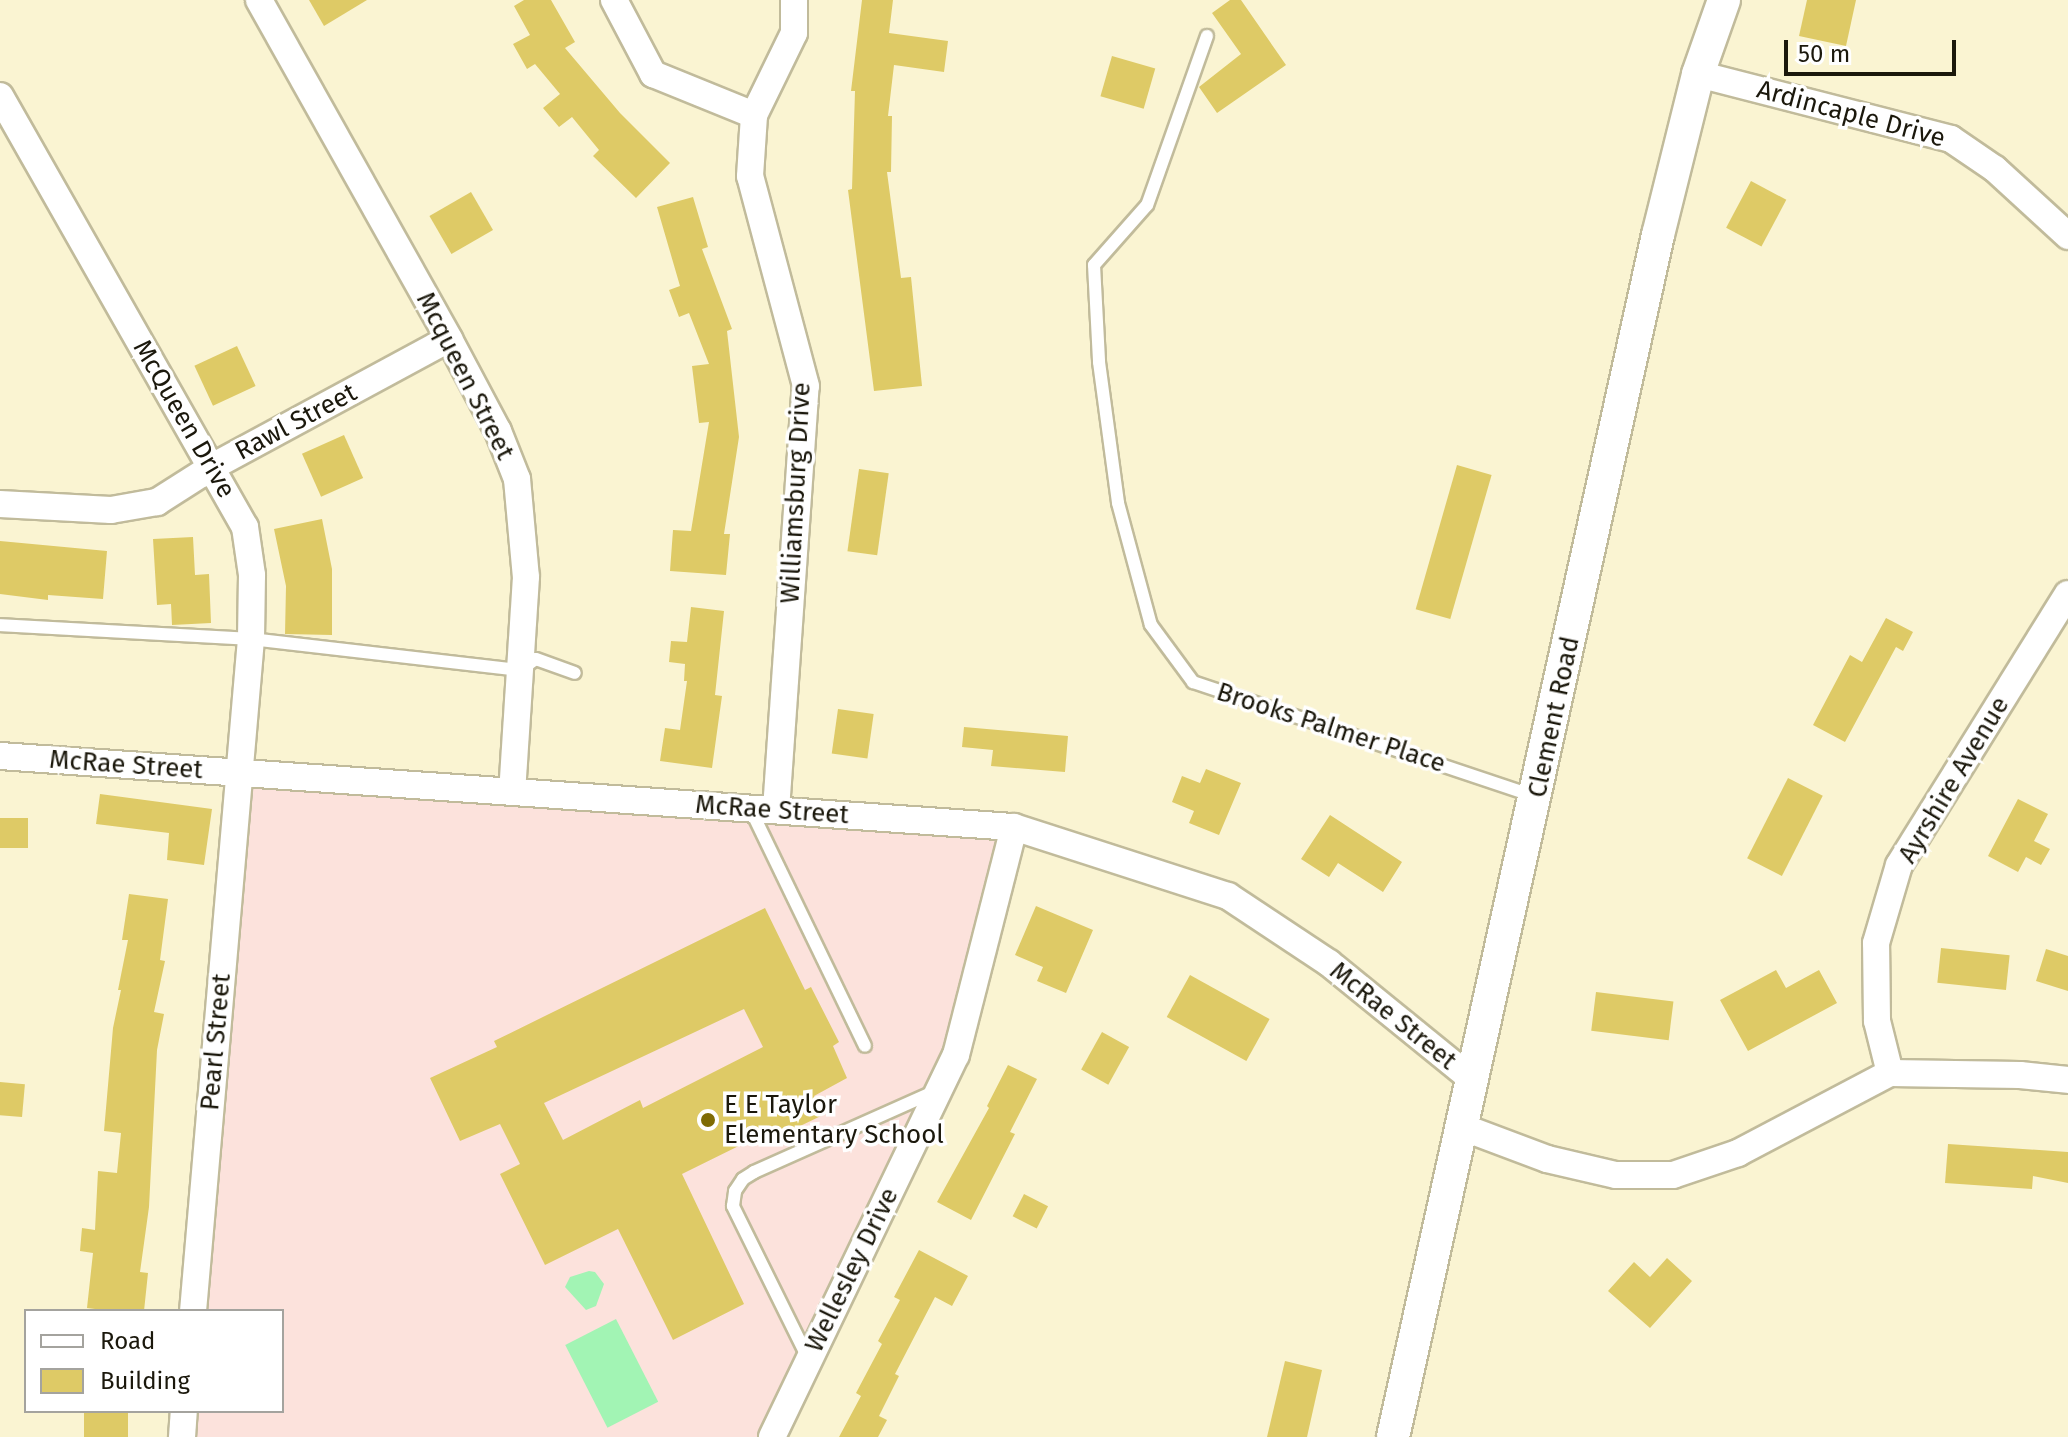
<!DOCTYPE html>
<style>
body{margin:0}
#map{position:relative;width:2068px;height:1437px;overflow:hidden;background:#faf4d2;font-family:"Fira Sans",sans-serif}
div>[style]{position:absolute}
.education>*{inset:0;background:#fce2dc}
.green>*{inset:0;background:#a2f4b4;transform-origin:0 0}
.building>*{inset:0;background:#deca66;transform-origin:0 0}
.roads{filter:drop-shadow(2px 0 #c1bb9b) drop-shadow(-2px 0 #c1bb9b) drop-shadow(0 2px #c1bb9b) drop-shadow(0 -2px #c1bb9b)}
.service>*{height:12px;margin:-6px;padding:0 6px;transform-origin:6px;border-radius:6px;background:#fff}
.minor>*{height:26px;margin:-13px;padding:0 13px;transform-origin:13px;border-radius:13px;background:#fff}
.tertiary>*{height:32px;margin:-16px;padding:0 16px;transform-origin:16px;border-radius:16px;background:#fff}
.dots>*{width:22px;height:22px;translate:-50% -50%;box-sizing:border-box;border:4px solid #fff;border-radius:50%}
span{translate:-50% -50%;white-space:nowrap;text-align:center;line-height:1.15;-webkit-text-stroke:7px #fff;paint-order:stroke}
.street-label{font-size:26px;color:#1b180c}
.poi-label{font-size:26px;color:#1b180c}
.left{translate:0 -50%;text-align:left}
.legend{position:absolute;left:24px;top:1309px;width:260px;height:104px;box-sizing:border-box;background:#fff;border:2px solid #a4a39e;margin:0;padding:10px 14px;list-style:none;font-size:24px;color:#1b180c}
.legend li{display:flex;align-items:center;gap:16px;height:40px}
.legend b{width:40px;border:2px solid #a4a39e}
.scale{position:absolute;left:1784px;top:40px;width:172px;height:36px;box-sizing:border-box;border:4px solid #1b180c;border-top:0;padding-left:10px;font-size:24px;line-height:28px;white-space:nowrap;color:#1b180c;-webkit-text-stroke:6px #fff;paint-order:stroke}
</style>
<div id="map">
<div class="education">
<i style="clip-path:polygon(239px 773px,1014px 827px,956px 1055px,772px 1437px,182px 1437px,184px 1411px,282px 1411px,282px 1311px,193px 1311px)"></i>
</div>
<div class="green">
<i style="clip-path:polygon(589px 1271px,595px 1272px,604px 1284px,596px 1306px,586px 1310px,565px 1287px,570px 1277px)"></i>
<i style="left:616px;top:1319px;width:93px;height:57px;rotate:63deg"></i>
</div>
<div class="building">
<i style="clip-path:polygon(309px 0,367px 0,324px 26px)"></i>
<i style="clip-path:polygon(524px 0,551px 0,575px 42px,565px 48px,620px 113px,670px 163px,636px 198px,593px 156px,599px 150px,572px 117px,559px 127px,543px 108px,560px 94px,535px 64px,527px 69px,513px 44px,530px 35px,514px 6px)"></i>
<i style="clip-path:polygon(862px 0,893px 0,889px 33px,948px 41px,944px 72px,894px 65px,888px 116px,892px 116px,891px 172px,887px 172px,901px 278px,911px 277px,922px 386px,874px 391px,848px 190px,852px 189px,855px 91px,851px 91px)"></i>
<i style="clip-path:polygon(1230px 0,1241px 0,1286px 65px,1217px 113px,1199px 87px,1241px 54px,1212px 13px)"></i>
<i style="clip-path:polygon(1807px 0,1856px 0,1846px 46px,1799px 36px)"></i>
<i style="left:1112px;top:56px;width:45px;height:42px;rotate:16deg"></i>
<i style="left:1751px;top:181px;width:40px;height:53px;rotate:28deg"></i>
<i style="left:471px;top:192px;width:44px;height:48px;rotate:60deg"></i>
<i style="clip-path:polygon(693px 197px,708px 247px,702px 249px,732px 329px,727px 331px,739px 437px,724px 534px,730px 534px,726px 575px,670px 571px,673px 530px,691px 531px,709px 422px,699px 423px,692px 366px,709px 364px,689px 313px,679px 317px,669px 290px,680px 286px,657px 207px)"></i>
<i style="left:237px;top:346px;width:44px;height:47px;rotate:65deg"></i>
<i style="left:344px;top:435px;width:47px;height:46px;rotate:66deg"></i>
<i style="left:1457px;top:465px;width:36px;height:150px;rotate:16deg"></i>
<i style="left:859px;top:469px;width:30px;height:83px;rotate:8deg"></i>
<i style="clip-path:polygon(322px 519px,332px 569px,332px 635px,285px 634px,286px 586px,274px 529px)"></i>
<i style="clip-path:polygon(193px 537px,195px 575px,209px 574px,211px 623px,172px 625px,171px 604px,157px 605px,153px 539px)"></i>
<i style="clip-path:polygon(0 541px,107px 551px,103px 599px,48px 595px,48px 600px,0 594px)"></i>
<i style="clip-path:polygon(691px 607px,724px 611px,715px 695px,722px 696px,712px 768px,660px 761px,665px 728px,680px 730px,687px 681px,684px 681px,685px 664px,669px 662px,671px 641px,687px 642px)"></i>
<i style="clip-path:polygon(1886px 618px,1913px 632px,1903px 651px,1896px 647px,1845px 742px,1813px 725px,1850px 655px,1862px 662px)"></i>
<i style="left:838px;top:709px;width:36px;height:45px;rotate:8deg"></i>
<i style="clip-path:polygon(964px 727px,1068px 736px,1065px 772px,991px 766px,993px 750px,962px 747px)"></i>
<i style="clip-path:polygon(1206px 769px,1241px 783px,1219px 835px,1189px 823px,1194px 811px,1172px 802px,1182px 776px,1200px 783px)"></i>
<i style="left:1788px;top:778px;width:39px;height:90px;rotate:27deg"></i>
<i style="clip-path:polygon(100px 794px,212px 809px,204px 865px,167px 860px,169px 833px,96px 824px)"></i>
<i style="clip-path:polygon(2018px 799px,2048px 814px,2034px 841px,2050px 849px,2041px 865px,2026px 857px,2018px 872px,1988px 856px)"></i>
<i style="clip-path:polygon(1330px 815px,1402px 862px,1383px 892px,1338px 863px,1329px 877px,1301px 859px)"></i>
<i style="left:28px;top:818px;width:30px;height:28px;rotate:90deg"></i>
<i style="clip-path:polygon(129px 894px,168px 899px,160px 960px,165px 961px,154px 1012px,164px 1014px,157px 1050px,149px 1207px,140px 1272px,148px 1273px,144px 1311px,111px 1311px,87px 1308px,93px 1253px,80px 1251px,82px 1228px,95px 1230px,98px 1171px,117px 1173px,121px 1133px,104px 1131px,113px 1028px,121px 990px,118px 990px,128px 940px,122px 940px)"></i>
<i style="clip-path:polygon(1036px 906px,1093px 930px,1066px 993px,1037px 981px,1043px 967px,1015px 955px)"></i>
<i style="clip-path:polygon(evenodd,765px 908px,805px 990px,811px 987px,839px 1042px,833px 1046px,847px 1078px,814px 1096px,823px 1115px,771px 1140px,767px 1132px,682px 1174px,744px 1304px,673px 1340px,618px 1229px,545px 1265px,500px 1174px,520px 1164px,500px 1124px,460px 1141px,430px 1078px,497px 1047px,494px 1041px,765px 908px,744px 1009px,763px 1047px,643px 1108px,640px 1100px,563px 1140px,544px 1103px,744px 1009px)"></i>
<i style="left:1941px;top:948px;width:69px;height:35px;rotate:6deg"></i>
<i style="clip-path:polygon(2046px 949px,2068px 956px,2068px 991px,2036px 981px)"></i>
<i style="clip-path:polygon(1776px 970px,1786px 988px,1819px 970px,1837px 1003px,1748px 1051px,1720px 1000px)"></i>
<i style="left:1190px;top:975px;width:91px;height:48px;rotate:29deg"></i>
<i style="left:1596px;top:992px;width:78px;height:39px;rotate:7deg"></i>
<i style="left:1102px;top:1032px;width:31px;height:43px;rotate:29deg"></i>
<i style="clip-path:polygon(1008px 1065px,1037px 1079px,1010px 1132px,1015px 1134px,971px 1220px,937px 1202px,989px 1108px,987px 1106px)"></i>
<i style="left:0;top:1082px;width:25px;height:33px;rotate:5deg"></i>
<i style="clip-path:polygon(1948px 1144px,2068px 1152px,2068px 1183px,2033px 1176px,2032px 1189px,1945px 1183px)"></i>
<i style="left:1024px;top:1194px;width:27px;height:25px;rotate:27deg"></i>
<i style="clip-path:polygon(919px 1250px,968px 1276px,952px 1306px,935px 1297px,895px 1374px,899px 1376px,879px 1416px,887px 1420px,878px 1437px,839px 1437px,861px 1396px,856px 1393px,882px 1344px,878px 1341px,900px 1300px,894px 1297px)"></i>
<i style="clip-path:polygon(1667px 1258px,1692px 1281px,1650px 1328px,1608px 1291px,1634px 1262px,1650px 1277px)"></i>
<i style="clip-path:polygon(1285px 1361px,1322px 1370px,1307px 1437px,1267px 1437px)"></i>
<i style="left:84px;top:1411px;width:44px;height:26px"></i>
</div>
<div class="roads">
<div class="service">
<i style="left:1207px;top:36px;width:179px;rotate:109.5deg"></i>
<i style="left:1147px;top:205px;width:80px;rotate:131.5deg"></i>
<i style="left:1094px;top:265px;width:97px;rotate:87deg"></i>
<i style="left:1099px;top:362px;width:142px;rotate:82.3deg"></i>
<i style="left:1118px;top:503px;width:126px;rotate:74.9deg"></i>
<i style="left:1151px;top:625px;width:71px;rotate:53.6deg"></i>
<i style="left:1193px;top:682px;width:360px;rotate:18.5deg"></i>
<i style="left:0;top:625px;width:251px;rotate:3.2deg"></i>
<i style="left:251px;top:639px;width:271px;rotate:6.6deg"></i>
<i style="left:520px;top:670px;width:19px;rotate:-35deg"></i>
<i style="left:536px;top:659px;width:41px;rotate:19.7deg"></i>
<i style="left:750px;top:808px;width:264px;rotate:64.2deg"></i>
<i style="left:809px;top:1360px;width:172px;rotate:-116.3deg"></i>
<i style="left:733px;top:1206px;width:15px;rotate:-82deg"></i>
<i style="left:735px;top:1191px;width:14px;rotate:-56deg"></i>
<i style="left:743px;top:1179px;width:13px;rotate:-32deg"></i>
<i style="left:754px;top:1172px;width:199px;rotate:-24deg"></i>
</div>
<div class="minor">
<i style="left:259px;top:0;width:389px;rotate:60.7deg"></i>
<i style="left:449px;top:339px;width:104px;rotate:62deg"></i>
<i style="left:498px;top:431px;width:52px;rotate:68.4deg"></i>
<i style="left:517px;top:479px;width:98px;rotate:84.8deg"></i>
<i style="left:526px;top:577px;width:215px;rotate:93.7deg"></i>
<i style="left:614px;top:0;width:84px;rotate:62.2deg"></i>
<i style="left:653px;top:74px;width:109px;rotate:22.1deg"></i>
<i style="left:1698px;top:74px;width:261px;rotate:14.4deg"></i>
<i style="left:1951px;top:139px;width:53px;rotate:34.3deg"></i>
<i style="left:1995px;top:169px;width:99px;rotate:42.5deg"></i>
<i style="left:0;top:96px;width:496px;rotate:60.4deg"></i>
<i style="left:245px;top:527px;width:49px;rotate:81.7deg"></i>
<i style="left:252px;top:575px;width:64px;rotate:90.9deg"></i>
<i style="left:251px;top:639px;width:674px;rotate:94.93deg"></i>
<i style="left:0;top:504px;width:111px;rotate:3.1deg"></i>
<i style="left:111px;top:510px;width:47px;rotate:-9.9deg"></i>
<i style="left:157px;top:502px;width:65px;rotate:-32.5deg"></i>
<i style="left:212px;top:467px;width:269px;rotate:-28.4deg"></i>
<i style="left:0;top:756px;width:1016px;rotate:4.01deg"></i>
<i style="left:1014px;top:827px;width:225px;rotate:17.9deg"></i>
<i style="left:1228px;top:896px;width:121px;rotate:33.6deg"></i>
<i style="left:1329px;top:963px;width:186px;rotate:39.1deg"></i>
<i style="left:776px;top:810px;width:425px;rotate:-86deg"></i>
<i style="left:806px;top:386px;width:217px;rotate:-104.9deg"></i>
<i style="left:750px;top:176px;width:61px;rotate:-86.2deg"></i>
<i style="left:754px;top:115px;width:91px;rotate:-64deg"></i>
<i style="left:794px;top:33px;width:33px;rotate:-90deg"></i>
<i style="left:1890px;top:1073px;width:54px;rotate:-104deg"></i>
<i style="left:1877px;top:1021px;width:78px;rotate:-90.7deg"></i>
<i style="left:1876px;top:943px;width:81px;rotate:-73.6deg"></i>
<i style="left:1899px;top:865px;width:319px;rotate:-58.1deg"></i>
<i style="left:1462px;top:1127px;width:91px;rotate:20.6deg"></i>
<i style="left:1547px;top:1159px;width:71px;rotate:13.1deg"></i>
<i style="left:1616px;top:1175px;width:57px"></i>
<i style="left:1673px;top:1175px;width:69px;rotate:-18.7deg"></i>
<i style="left:1738px;top:1153px;width:172px;rotate:-27.8deg"></i>
<i style="left:1890px;top:1073px;width:130px;rotate:0.9deg"></i>
<i style="left:2020px;top:1075px;width:48px;rotate:5.9deg"></i>
<i style="left:182px;top:1437px;width:26px;rotate:-86deg"></i>
<i style="left:772px;top:1437px;width:424px;rotate:-64.3deg"></i>
<i style="left:956px;top:1055px;width:235px;rotate:-75.7deg"></i>
</div>
<div class="tertiary">
<i style="left:1393px;top:1437px;width:1231px;rotate:-77.57deg"></i>
<i style="left:1658px;top:235px;width:166px;rotate:-76deg"></i>
<i style="left:1698px;top:74px;width:78px;rotate:-70.6deg"></i>
</div>
</div>
<div class="dots">
<i style="left:708px;top:1120px;background:#7f6b04"></i>
</div>
<div class="street-label">
<span style="left:1851px;top:114px;rotate:15deg">Ardincaple Drive</span>
<span style="left:465px;top:376px;rotate:63deg">Mcqueen Street</span>
<span style="left:184px;top:419px;rotate:60deg">McQueen Drive</span>
<span style="left:296px;top:422px;rotate:-28deg">Rawl Street</span>
<span style="left:796px;top:493px;rotate:-87deg">Williamsburg Drive</span>
<span style="left:1554px;top:717px;rotate:-78deg">Clement Road</span>
<span style="left:1331px;top:728px;rotate:18deg">Brooks Palmer Place</span>
<span style="left:126px;top:765px;rotate:4deg">McRae Street</span>
<span style="left:1954px;top:780px;rotate:-59deg">Ayrshire Avenue</span>
<span style="left:772px;top:810px;rotate:4deg">McRae Street</span>
<span style="left:1393px;top:1016px;rotate:39deg">McRae Street</span>
<span style="left:216px;top:1042px;rotate:-85deg">Pearl Street</span>
<span style="left:852px;top:1270px;rotate:-64deg">Wellesley Drive</span>
</div>
<div class="poi-label">
<span class="left" style="left:724px;top:1120px">E E Taylor<br>Elementary School</span>
</div>
<ul class="legend">
<li><b style="height:10px;background:#fff"></b>Road</li>
<li><b style="height:22px;background:#deca66"></b>Building</li>
</ul>
<div class="scale">50 m</div>
</div>
